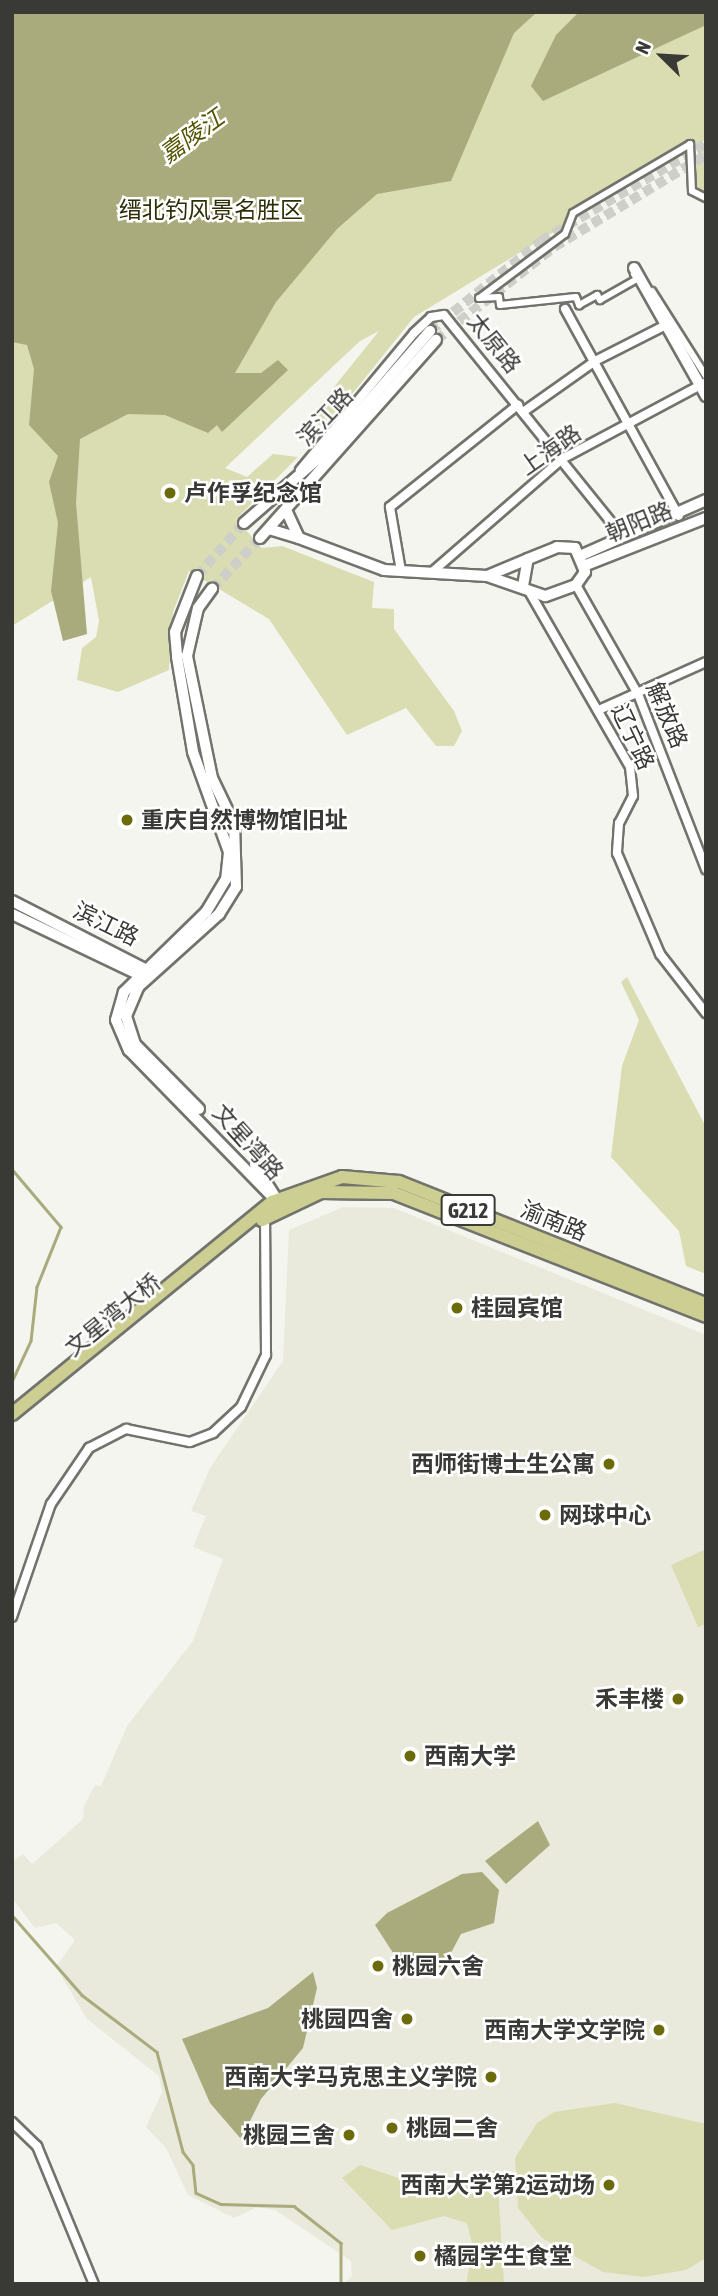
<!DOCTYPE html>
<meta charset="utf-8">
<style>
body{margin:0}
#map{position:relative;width:718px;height:2296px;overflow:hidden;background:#f4f5ee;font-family:"Asap Condensed","Noto Sans SC",sans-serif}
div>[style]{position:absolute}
.built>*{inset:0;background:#e9eadc}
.green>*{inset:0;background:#dadcb2}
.water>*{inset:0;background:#aaab7c}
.stream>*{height:2.5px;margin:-1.25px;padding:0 1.25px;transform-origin:1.25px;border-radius:1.25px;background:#aaab7c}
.secondary-tunnel>*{height:10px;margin-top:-5px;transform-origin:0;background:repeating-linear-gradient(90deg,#cfcfc9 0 10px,transparent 0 15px)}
.roads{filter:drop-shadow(2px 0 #73736d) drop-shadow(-2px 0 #73736d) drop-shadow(0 2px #73736d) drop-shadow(0 -2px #73736d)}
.pedestrian>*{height:6px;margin:-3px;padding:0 3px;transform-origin:3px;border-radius:3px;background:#fff}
.minor>*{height:8px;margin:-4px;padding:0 4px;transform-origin:4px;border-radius:4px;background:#fff}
.tertiary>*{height:10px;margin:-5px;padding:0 5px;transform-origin:5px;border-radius:5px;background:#fff}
.secondary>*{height:10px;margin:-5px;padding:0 5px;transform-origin:5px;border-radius:5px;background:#fff}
.trunk>*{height:12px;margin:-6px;padding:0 6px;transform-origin:6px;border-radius:6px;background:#ccce92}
.dots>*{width:19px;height:19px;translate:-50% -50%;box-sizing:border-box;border:4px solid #fff;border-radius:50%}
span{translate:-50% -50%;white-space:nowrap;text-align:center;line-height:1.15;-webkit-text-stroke:5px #fff;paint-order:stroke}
.shield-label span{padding:2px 5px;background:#fff;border:2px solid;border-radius:5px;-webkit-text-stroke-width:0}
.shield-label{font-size:21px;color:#393936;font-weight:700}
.park-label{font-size:23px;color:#2d2d06}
.street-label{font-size:23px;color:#393936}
.poi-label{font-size:23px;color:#393936;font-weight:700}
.left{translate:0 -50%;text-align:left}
.right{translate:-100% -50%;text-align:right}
.water-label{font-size:24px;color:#545400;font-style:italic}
.frame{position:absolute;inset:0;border:14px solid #393936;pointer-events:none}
.north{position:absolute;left:627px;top:21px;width:70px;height:70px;-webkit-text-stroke:5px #fff;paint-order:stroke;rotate:294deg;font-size:19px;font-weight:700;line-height:28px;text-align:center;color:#393936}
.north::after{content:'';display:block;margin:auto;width:24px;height:32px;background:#393936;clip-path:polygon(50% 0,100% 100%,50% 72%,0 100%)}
</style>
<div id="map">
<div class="built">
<i style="clip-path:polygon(343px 1207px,394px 1208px,706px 1335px,706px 2284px,343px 2284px,352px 2276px,351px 2261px,275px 2210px,257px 2207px,234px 2218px,188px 2195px,166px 2148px,146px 2127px,162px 2092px,159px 2076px,87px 2019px,56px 1967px,75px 1940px,56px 1923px,35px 1928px,12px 1898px,12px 1862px,23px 1854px,32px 1864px,83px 1819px,84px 1806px,95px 1785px,101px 1786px,127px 1726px,193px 1641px,223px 1559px,193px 1547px,206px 1516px,191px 1511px,210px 1468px,283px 1361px,289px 1230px)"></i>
</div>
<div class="green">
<i style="clip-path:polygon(12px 12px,706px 12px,706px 139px,414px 317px,324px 429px,301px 428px,379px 331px,360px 341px,225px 468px,247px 477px,273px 454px,298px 457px,236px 519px,262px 548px,282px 546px,374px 582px,372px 608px,394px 609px,394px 629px,454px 711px,462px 731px,454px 746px,436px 746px,406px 708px,347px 735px,269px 619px,189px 571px,173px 612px,169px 670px,118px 692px,77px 680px,82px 648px,96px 637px,99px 621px,91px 577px,12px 626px)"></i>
<i style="clip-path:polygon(706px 149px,706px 198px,699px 199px,690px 175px,695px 156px)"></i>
<i style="clip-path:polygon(627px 977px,706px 1127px,706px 1274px,686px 1266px,679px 1231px,611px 1157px,622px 1066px,639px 1020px,621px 982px)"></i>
<i style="clip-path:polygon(706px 1549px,706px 1624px,698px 1627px,671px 1565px)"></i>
<i style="clip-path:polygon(615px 2103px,706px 2124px,706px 2258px,686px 2270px,643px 2277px,603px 2272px,542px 2238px,518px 2208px,515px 2158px,537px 2123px,554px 2112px)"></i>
<i style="clip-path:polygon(360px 2165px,431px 2189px,456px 2188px,497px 2169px,504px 2284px,466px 2284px,473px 2248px,467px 2223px,444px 2216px,392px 2230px,342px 2178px)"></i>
</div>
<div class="water">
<i style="clip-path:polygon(12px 12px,537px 12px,514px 33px,451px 181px,377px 194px,337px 229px,276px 302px,235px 373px,261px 373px,278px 360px,288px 370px,222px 432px,217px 425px,208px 433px,165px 415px,128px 414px,80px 439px,76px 503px,87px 634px,63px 641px,51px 591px,58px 523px,49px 482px,58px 456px,29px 425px,34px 369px,27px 345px,12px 342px)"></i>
<i style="clip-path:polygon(579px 12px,706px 12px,706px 25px,543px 101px,531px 86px,556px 35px)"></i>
<i style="clip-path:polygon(538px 1821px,550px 1845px,506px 1884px,485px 1861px)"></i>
<i style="clip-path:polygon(482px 1872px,499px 1890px,494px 1923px,461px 1934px,443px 1968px,397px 1959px,375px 1925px,387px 1913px,462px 1874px)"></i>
<i style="clip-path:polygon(313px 1972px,317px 1988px,303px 2048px,261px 2099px,241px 2139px,210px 2103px,182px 2039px,268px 2008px)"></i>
</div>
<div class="stream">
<i style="left:12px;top:1169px;width:76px;rotate:49.8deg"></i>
<i style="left:61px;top:1227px;width:65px;rotate:111.8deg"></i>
<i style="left:37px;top:1287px;width:54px;rotate:96.3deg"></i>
<i style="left:31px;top:1341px;width:45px;rotate:114.9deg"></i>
<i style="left:12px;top:1915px;width:106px;rotate:48.8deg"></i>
<i style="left:82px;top:1995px;width:94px;rotate:37.2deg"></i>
<i style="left:157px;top:2052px;width:103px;rotate:75.4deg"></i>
<i style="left:183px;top:2152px;width:16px;rotate:52deg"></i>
<i style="left:193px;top:2165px;width:28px;rotate:84deg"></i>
<i style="left:196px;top:2193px;width:27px;rotate:24deg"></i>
<i style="left:221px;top:2204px;width:73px;rotate:1.6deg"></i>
<i style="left:294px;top:2206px;width:60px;rotate:38.2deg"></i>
<i style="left:341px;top:2243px;width:41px;rotate:90deg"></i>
</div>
<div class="secondary-tunnel">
<i style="left:430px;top:331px;width:143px;rotate:-39deg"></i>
<i style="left:541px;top:241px;width:191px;rotate:-30.5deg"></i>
<i style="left:436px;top:340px;width:150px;rotate:-38.2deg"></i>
<i style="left:554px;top:247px;width:178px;rotate:-31.2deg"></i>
<i style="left:197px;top:576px;width:71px;rotate:-48.4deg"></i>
<i style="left:212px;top:589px;width:70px;rotate:-46.7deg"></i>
</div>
<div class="roads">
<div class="pedestrian">
<i style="left:652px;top:291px;width:101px;rotate:57.6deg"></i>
<i style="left:481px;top:297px;width:105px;rotate:-36.9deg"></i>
<i style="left:565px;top:234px;width:22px;rotate:-69deg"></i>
<i style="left:573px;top:213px;width:136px;rotate:-30.5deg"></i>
<i style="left:690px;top:144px;width:47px;rotate:87.6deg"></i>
<i style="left:692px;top:191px;width:16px;rotate:27deg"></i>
<i style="left:479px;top:298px;width:20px;rotate:-3deg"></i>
<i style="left:499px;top:297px;width:8px;rotate:83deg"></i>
<i style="left:500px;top:305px;width:76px;rotate:-6deg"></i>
<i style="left:576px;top:297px;width:9px;rotate:69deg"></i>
<i style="left:579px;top:305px;width:21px;rotate:-29deg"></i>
<i style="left:597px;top:295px;width:6px;rotate:59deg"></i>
<i style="left:600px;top:300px;width:43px;rotate:-29.6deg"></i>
<i style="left:637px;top:279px;width:6px;rotate:-121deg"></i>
</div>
<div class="minor">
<i style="left:565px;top:309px;width:236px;rotate:61.2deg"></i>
<i style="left:523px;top:412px;width:88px;rotate:-35.3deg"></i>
<i style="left:595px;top:361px;width:77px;rotate:-26.9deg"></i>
<i style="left:300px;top:470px;width:178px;rotate:-50.2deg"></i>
<i style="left:414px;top:333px;width:23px;rotate:-43deg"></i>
<i style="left:431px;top:317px;width:13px;rotate:-9deg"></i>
<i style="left:444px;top:315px;width:285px;rotate:51.1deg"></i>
<i style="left:401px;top:571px;width:65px;rotate:-99.8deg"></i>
<i style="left:390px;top:507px;width:164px;rotate:-38.6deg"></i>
<i style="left:431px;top:573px;width:174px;rotate:-41deg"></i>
<i style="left:562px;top:459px;width:163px;rotate:-28.1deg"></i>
<i style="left:576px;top:585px;width:125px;rotate:60.4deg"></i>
<i style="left:638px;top:694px;width:188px;rotate:68.8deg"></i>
<i style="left:530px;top:593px;width:201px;rotate:60.1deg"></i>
<i style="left:630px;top:767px;width:29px;rotate:84deg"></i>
<i style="left:633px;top:796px;width:30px;rotate:117deg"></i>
<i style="left:619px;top:823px;width:30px;rotate:94deg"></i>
<i style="left:617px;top:853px;width:110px;rotate:66.9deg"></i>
<i style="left:660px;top:954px;width:75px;rotate:52.1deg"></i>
<i style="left:601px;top:709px;width:115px;rotate:-24.1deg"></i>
<i style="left:12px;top:1617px;width:120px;rotate:-71deg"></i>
<i style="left:51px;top:1504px;width:68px;rotate:-55.8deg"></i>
<i style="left:89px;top:1448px;width:42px;rotate:-27.2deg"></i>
<i style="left:126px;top:1429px;width:65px;rotate:11.5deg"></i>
<i style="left:190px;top:1442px;width:25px;rotate:-21deg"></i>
<i style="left:213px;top:1433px;width:38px;rotate:-43deg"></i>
<i style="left:241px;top:1407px;width:58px;rotate:-64.3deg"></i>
<i style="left:266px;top:1355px;width:138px;rotate:-90.4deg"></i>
<i style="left:12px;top:2122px;width:35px;rotate:44deg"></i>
<i style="left:37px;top:2146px;width:149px;rotate:67.6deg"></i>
</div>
<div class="tertiary">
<i style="left:634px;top:268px;width:147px;rotate:60.6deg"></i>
<i style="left:269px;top:529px;width:31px;rotate:17deg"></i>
<i style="left:299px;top:538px;width:29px;rotate:-115deg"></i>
<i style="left:299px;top:538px;width:91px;rotate:20.6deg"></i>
<i style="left:384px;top:570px;width:103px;rotate:3.3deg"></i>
<i style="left:582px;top:555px;width:136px;rotate:-23.9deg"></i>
<i style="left:586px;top:565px;width:129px;rotate:-21.4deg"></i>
<i style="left:523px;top:586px;width:27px;rotate:-80deg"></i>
<i style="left:528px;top:559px;width:31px;rotate:-22deg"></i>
<i style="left:557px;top:547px;width:18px;rotate:3deg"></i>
<i style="left:575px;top:548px;width:26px;rotate:67deg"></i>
<i style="left:585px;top:572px;width:16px;rotate:125deg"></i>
<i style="left:576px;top:585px;width:33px;rotate:160deg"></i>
<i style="left:545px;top:596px;width:61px;rotate:-161deg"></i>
<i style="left:487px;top:576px;width:44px;rotate:-22.5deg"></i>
</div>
<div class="secondary">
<i style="left:244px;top:523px;width:102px;rotate:-41deg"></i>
<i style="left:321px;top:456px;width:166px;rotate:-48.9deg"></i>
<i style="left:260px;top:538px;width:265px;rotate:-48.4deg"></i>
<i style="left:197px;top:576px;width:60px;rotate:111.4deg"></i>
<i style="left:175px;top:632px;width:25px;rotate:85deg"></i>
<i style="left:177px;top:657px;width:96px;rotate:80.4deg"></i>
<i style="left:193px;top:752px;width:106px;rotate:70.2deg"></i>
<i style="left:229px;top:852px;width:27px;rotate:96deg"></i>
<i style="left:226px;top:879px;width:39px;rotate:121deg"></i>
<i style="left:206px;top:912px;width:115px;rotate:135.7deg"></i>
<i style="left:124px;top:992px;width:29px;rotate:106deg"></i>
<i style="left:116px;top:1020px;width:33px;rotate:67deg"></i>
<i style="left:129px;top:1050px;width:216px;rotate:45.7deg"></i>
<i style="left:12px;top:901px;width:154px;rotate:27.1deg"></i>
<i style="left:12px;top:914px;width:144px;rotate:25.5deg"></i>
<i style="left:199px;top:1109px;width:91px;rotate:-134.6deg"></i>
<i style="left:135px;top:1044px;width:29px;rotate:-108deg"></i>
<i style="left:126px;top:1016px;width:33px;rotate:-67deg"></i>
<i style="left:139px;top:986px;width:108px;rotate:-42deg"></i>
<i style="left:219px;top:914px;width:32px;rotate:-58deg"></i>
<i style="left:236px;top:887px;width:63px;rotate:-91.8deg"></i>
<i style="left:234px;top:824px;width:51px;rotate:-115.6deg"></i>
<i style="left:212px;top:778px;width:125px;rotate:-101.6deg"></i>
<i style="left:187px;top:656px;width:49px;rotate:-77.1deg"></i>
<i style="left:198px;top:608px;width:24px;rotate:-54deg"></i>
<i style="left:255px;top:1165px;width:49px;rotate:57.6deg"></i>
</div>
<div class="trunk">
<i style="left:262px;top:1220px;width:65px;rotate:-25.4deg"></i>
<i style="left:321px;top:1192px;width:73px;rotate:0.8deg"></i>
<i style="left:394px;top:1193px;width:335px;rotate:21.5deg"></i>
<i style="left:12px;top:1414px;width:335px;rotate:-39.2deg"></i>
<i style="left:272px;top:1202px;width:74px;rotate:-19.7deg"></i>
<i style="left:342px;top:1177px;width:57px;rotate:5deg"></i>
<i style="left:399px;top:1182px;width:330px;rotate:21.7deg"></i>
</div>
</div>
<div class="dots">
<i style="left:170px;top:493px;background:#6b6b0b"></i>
<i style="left:127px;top:820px;background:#6b6b0b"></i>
<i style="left:457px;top:1308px;background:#6b6b0b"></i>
<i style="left:609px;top:1464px;background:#6b6b0b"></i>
<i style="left:545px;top:1515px;background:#6b6b0b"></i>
<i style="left:678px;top:1699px;background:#6b6b0b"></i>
<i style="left:410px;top:1756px;background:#6b6b0b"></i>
<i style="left:378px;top:1966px;background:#6b6b0b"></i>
<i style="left:407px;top:2019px;background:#6b6b0b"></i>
<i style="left:659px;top:2030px;background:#6b6b0b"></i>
<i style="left:491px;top:2077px;background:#6b6b0b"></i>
<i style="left:392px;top:2128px;background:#6b6b0b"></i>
<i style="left:349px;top:2135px;background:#6b6b0b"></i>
<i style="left:609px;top:2185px;background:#6b6b0b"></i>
<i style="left:420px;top:2256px;background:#6b6b0b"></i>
</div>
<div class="shield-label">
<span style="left:468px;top:1210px">G212</span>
</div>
<div class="park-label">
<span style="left:211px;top:210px">缙北钓风景名胜区</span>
</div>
<div class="street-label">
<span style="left:494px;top:343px;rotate:51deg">太原路</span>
<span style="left:325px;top:417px;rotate:-47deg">滨江路</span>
<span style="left:550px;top:450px;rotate:-35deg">上海路</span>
<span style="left:639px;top:522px;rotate:-22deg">朝阳路</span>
<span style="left:667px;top:715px;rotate:67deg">解放路</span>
<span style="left:633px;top:737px;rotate:65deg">辽宁路</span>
<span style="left:106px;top:924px;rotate:26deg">滨江路</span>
<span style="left:248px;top:1142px;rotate:48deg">文星湾路</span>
<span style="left:554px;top:1221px;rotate:22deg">渝南路</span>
<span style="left:113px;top:1315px;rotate:-39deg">文星湾大桥</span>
</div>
<div class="poi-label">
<span class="left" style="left:184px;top:493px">卢作孚纪念馆</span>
<span class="left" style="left:141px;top:820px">重庆自然博物馆旧址</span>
<span class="left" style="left:471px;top:1308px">桂园宾馆</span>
<span class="right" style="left:595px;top:1464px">西师街博士生公寓</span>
<span class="left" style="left:559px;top:1515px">网球中心</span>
<span class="right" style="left:664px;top:1699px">禾丰楼</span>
<span class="left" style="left:424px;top:1756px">西南大学</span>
<span class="left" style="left:392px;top:1966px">桃园六舍</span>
<span class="right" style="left:393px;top:2019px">桃园四舍</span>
<span class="right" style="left:645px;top:2030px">西南大学文学院</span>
<span class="right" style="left:477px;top:2077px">西南大学马克思主义学院</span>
<span class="left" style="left:406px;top:2128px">桃园二舍</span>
<span class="right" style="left:335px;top:2135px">桃园三舍</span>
<span class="right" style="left:595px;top:2185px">西南大学第2运动场</span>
<span class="left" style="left:434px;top:2256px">橘园学生食堂</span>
</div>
<div class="water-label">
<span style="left:192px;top:136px;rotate:-36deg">嘉陵江</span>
</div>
<div class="frame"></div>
<div class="north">N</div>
</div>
